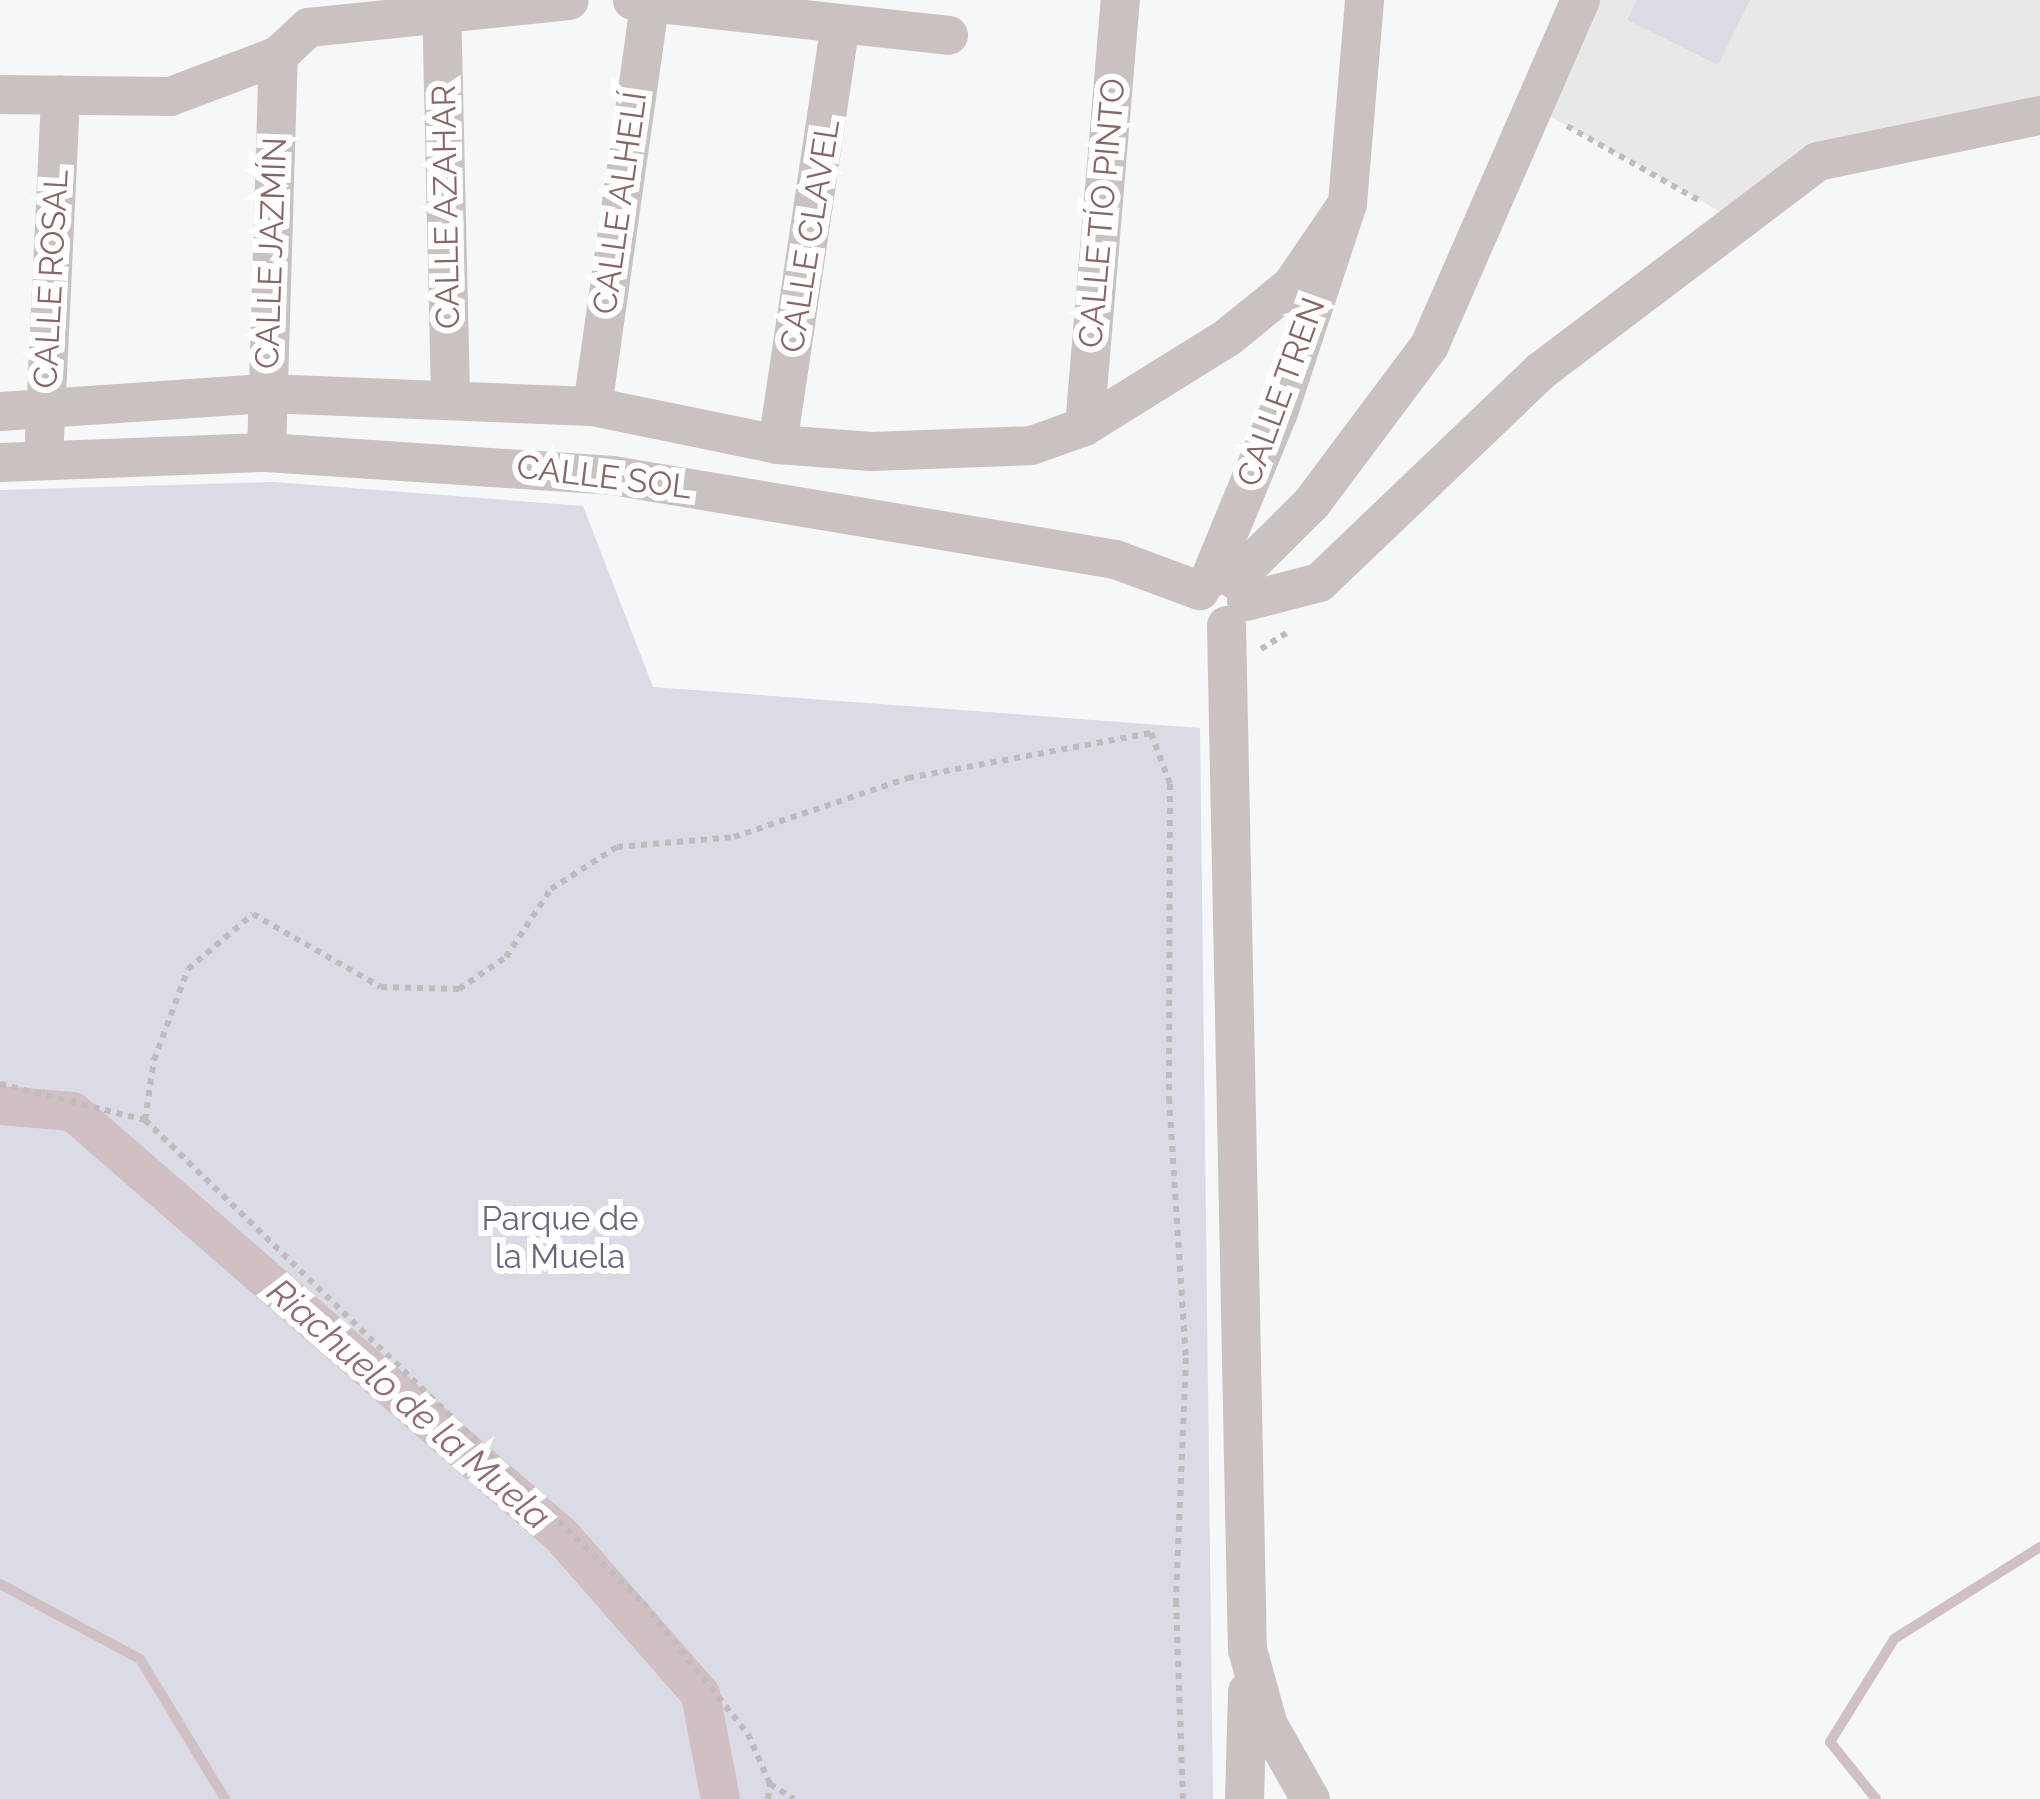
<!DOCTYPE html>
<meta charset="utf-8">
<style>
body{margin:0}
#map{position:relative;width:2040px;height:1799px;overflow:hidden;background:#f5f7f8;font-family:Raleway,sans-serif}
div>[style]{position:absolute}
.built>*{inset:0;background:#e8e8e9}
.green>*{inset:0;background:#dbdbe5}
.stream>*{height:10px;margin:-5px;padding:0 5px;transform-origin:5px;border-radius:5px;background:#d0bfc3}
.canal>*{height:39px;margin:-19.5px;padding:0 19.5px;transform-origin:19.5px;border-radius:19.5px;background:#d0bfc3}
.path>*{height:6px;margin-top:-3px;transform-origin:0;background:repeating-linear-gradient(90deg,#c2bbbb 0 6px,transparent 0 12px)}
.minor>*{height:39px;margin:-19.5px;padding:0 19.5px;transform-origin:19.5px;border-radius:19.5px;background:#cac1c1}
span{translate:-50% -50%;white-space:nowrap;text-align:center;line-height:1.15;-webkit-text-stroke:12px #fff;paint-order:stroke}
.street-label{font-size:33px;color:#896567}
.park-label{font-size:33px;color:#6c647f}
.water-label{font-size:36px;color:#936a74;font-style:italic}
</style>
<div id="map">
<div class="built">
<i style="clip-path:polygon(1580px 0,2040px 0,2040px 115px,1817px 161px,1737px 221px,1532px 106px)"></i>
</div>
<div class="green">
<i style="clip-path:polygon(1637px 0,1750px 0,1718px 65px,1627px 20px)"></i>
<i style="clip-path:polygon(274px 482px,583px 506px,653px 687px,1200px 728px,1213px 1799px,0 1799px,0 490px)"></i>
</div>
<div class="stream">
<i style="left:0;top:1584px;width:159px;rotate:28.2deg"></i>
<i style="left:140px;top:1659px;width:164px;rotate:58.7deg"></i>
<i style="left:1876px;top:1799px;width:73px;rotate:-128.9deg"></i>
<i style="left:1830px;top:1742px;width:121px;rotate:-58.1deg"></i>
<i style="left:1894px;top:1639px;width:173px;rotate:-32.2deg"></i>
</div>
<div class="canal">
<i style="left:0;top:1105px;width:72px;rotate:4.8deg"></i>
<i style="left:72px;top:1111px;width:647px;rotate:40.93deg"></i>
<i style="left:561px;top:1535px;width:211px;rotate:48.8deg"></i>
<i style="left:700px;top:1694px;width:107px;rotate:79.2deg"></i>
</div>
<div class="path">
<i style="left:1567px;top:126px;width:155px;rotate:29.4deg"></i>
<i style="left:1261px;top:649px;width:34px;rotate:-32deg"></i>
<i style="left:0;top:1084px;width:149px;rotate:13.9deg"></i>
<i style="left:145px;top:1120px;width:694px;rotate:44.12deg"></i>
<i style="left:643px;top:1603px;width:168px;rotate:51.3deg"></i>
<i style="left:748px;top:1734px;width:55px;rotate:66.3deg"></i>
<i style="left:770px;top:1784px;width:28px;rotate:32deg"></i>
<i style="left:145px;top:1120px;width:61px;rotate:-81.5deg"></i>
<i style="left:154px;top:1060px;width:97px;rotate:-69.5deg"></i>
<i style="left:188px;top:969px;width:85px;rotate:-40.2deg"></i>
<i style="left:253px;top:914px;width:147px;rotate:29.7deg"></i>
<i style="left:381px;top:987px;width:78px;rotate:1.5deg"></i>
<i style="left:459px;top:989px;width:57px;rotate:-34.2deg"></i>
<i style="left:506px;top:957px;width:82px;rotate:-56.5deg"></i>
<i style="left:551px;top:889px;width:78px;rotate:-32.5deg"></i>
<i style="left:617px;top:847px;width:117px;rotate:-4.9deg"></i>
<i style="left:734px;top:837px;width:184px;rotate:-18.7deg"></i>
<i style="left:908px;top:778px;width:247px;rotate:-10.5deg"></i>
<i style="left:1151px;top:733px;width:54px;rotate:69.6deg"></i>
<i style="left:1170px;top:784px;width:314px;rotate:90.2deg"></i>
<i style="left:1169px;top:1098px;width:261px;rotate:86.3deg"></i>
<i style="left:1186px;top:1358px;width:243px;rotate:92.4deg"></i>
<i style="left:1176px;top:1601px;width:198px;rotate:88deg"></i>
<i style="left:768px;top:1799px;width:15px;rotate:-82deg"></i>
</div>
<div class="minor">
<i style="left:441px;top:0;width:400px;rotate:88.7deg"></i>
<i style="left:632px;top:0;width:318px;rotate:6.3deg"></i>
<i style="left:0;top:94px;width:170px;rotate:0.7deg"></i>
<i style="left:170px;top:96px;width:116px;rotate:-20.8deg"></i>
<i style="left:278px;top:55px;width:41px;rotate:-43deg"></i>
<i style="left:308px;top:27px;width:262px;rotate:-5.9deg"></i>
<i style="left:592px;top:406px;width:409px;rotate:-81.9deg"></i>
<i style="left:0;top:411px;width:267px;rotate:-3.9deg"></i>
<i style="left:266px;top:393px;width:326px;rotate:2.3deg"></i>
<i style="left:592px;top:406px;width:189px;rotate:11.6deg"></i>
<i style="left:777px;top:444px;width:94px;rotate:4.3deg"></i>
<i style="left:871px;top:451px;width:160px;rotate:-2.1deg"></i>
<i style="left:1031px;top:445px;width:56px;rotate:-19.7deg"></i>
<i style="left:1084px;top:426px;width:168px;rotate:-31.9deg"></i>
<i style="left:1227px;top:337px;width:82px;rotate:-39.1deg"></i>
<i style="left:1291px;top:285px;width:99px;rotate:-55.7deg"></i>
<i style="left:1084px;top:426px;width:428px;rotate:-85.2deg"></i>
<i style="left:44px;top:437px;width:343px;rotate:-87.3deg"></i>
<i style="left:777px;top:444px;width:421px;rotate:-81.5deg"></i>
<i style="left:266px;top:452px;width:397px;rotate:-88.3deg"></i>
<i style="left:0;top:462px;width:266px;rotate:-2.2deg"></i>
<i style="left:266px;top:452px;width:347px;rotate:3.8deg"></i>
<i style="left:612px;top:475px;width:510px;rotate:9.48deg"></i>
<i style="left:1115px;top:559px;width:90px;rotate:20.3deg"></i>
<i style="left:1209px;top:579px;width:181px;rotate:-67.6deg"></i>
<i style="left:1278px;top:412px;width:220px;rotate:-71.7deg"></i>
<i style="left:1347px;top:203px;width:204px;rotate:-85.2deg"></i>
<i style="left:1234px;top:579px;width:108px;rotate:-44.6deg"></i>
<i style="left:1311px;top:503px;width:197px;rotate:-53.2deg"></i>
<i style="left:1429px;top:345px;width:377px;rotate:-66.4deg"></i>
<i style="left:1246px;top:601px;width:75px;rotate:-14.6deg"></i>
<i style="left:1319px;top:582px;width:307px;rotate:-43.7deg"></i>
<i style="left:1541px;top:370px;width:346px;rotate:-37.1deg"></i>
<i style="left:1817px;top:161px;width:228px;rotate:-11.7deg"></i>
<i style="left:1226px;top:625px;width:1024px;rotate:88.83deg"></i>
<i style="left:1247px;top:1649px;width:79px;rotate:74.6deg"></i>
<i style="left:1268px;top:1725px;width:85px;rotate:60.4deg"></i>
<i style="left:1244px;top:1799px;width:108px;rotate:-88.4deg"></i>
</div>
<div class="street-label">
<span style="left:620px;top:203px;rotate:-82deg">CALLE ALHELÍ</span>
<span style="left:446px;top:207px;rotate:-91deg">CALLE AZAHAR</span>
<span style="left:1102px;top:213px;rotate:-85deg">CALLE TÍO PINTO</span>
<span style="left:810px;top:236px;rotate:-81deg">CALLE CLAVEL</span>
<span style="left:271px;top:253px;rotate:-88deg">CALLE JAZMÍN</span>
<span style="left:51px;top:279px;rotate:-87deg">CALLE ROSAL</span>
<span style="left:1281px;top:392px;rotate:-70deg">CALLE TREN</span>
<span style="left:604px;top:477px;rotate:7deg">CALLE SOL</span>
</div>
<div class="park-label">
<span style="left:560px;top:1238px">Parque de<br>la Muela</span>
</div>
<div class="water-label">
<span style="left:409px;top:1404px;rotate:41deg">Riachuelo de la Muela</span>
</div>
</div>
